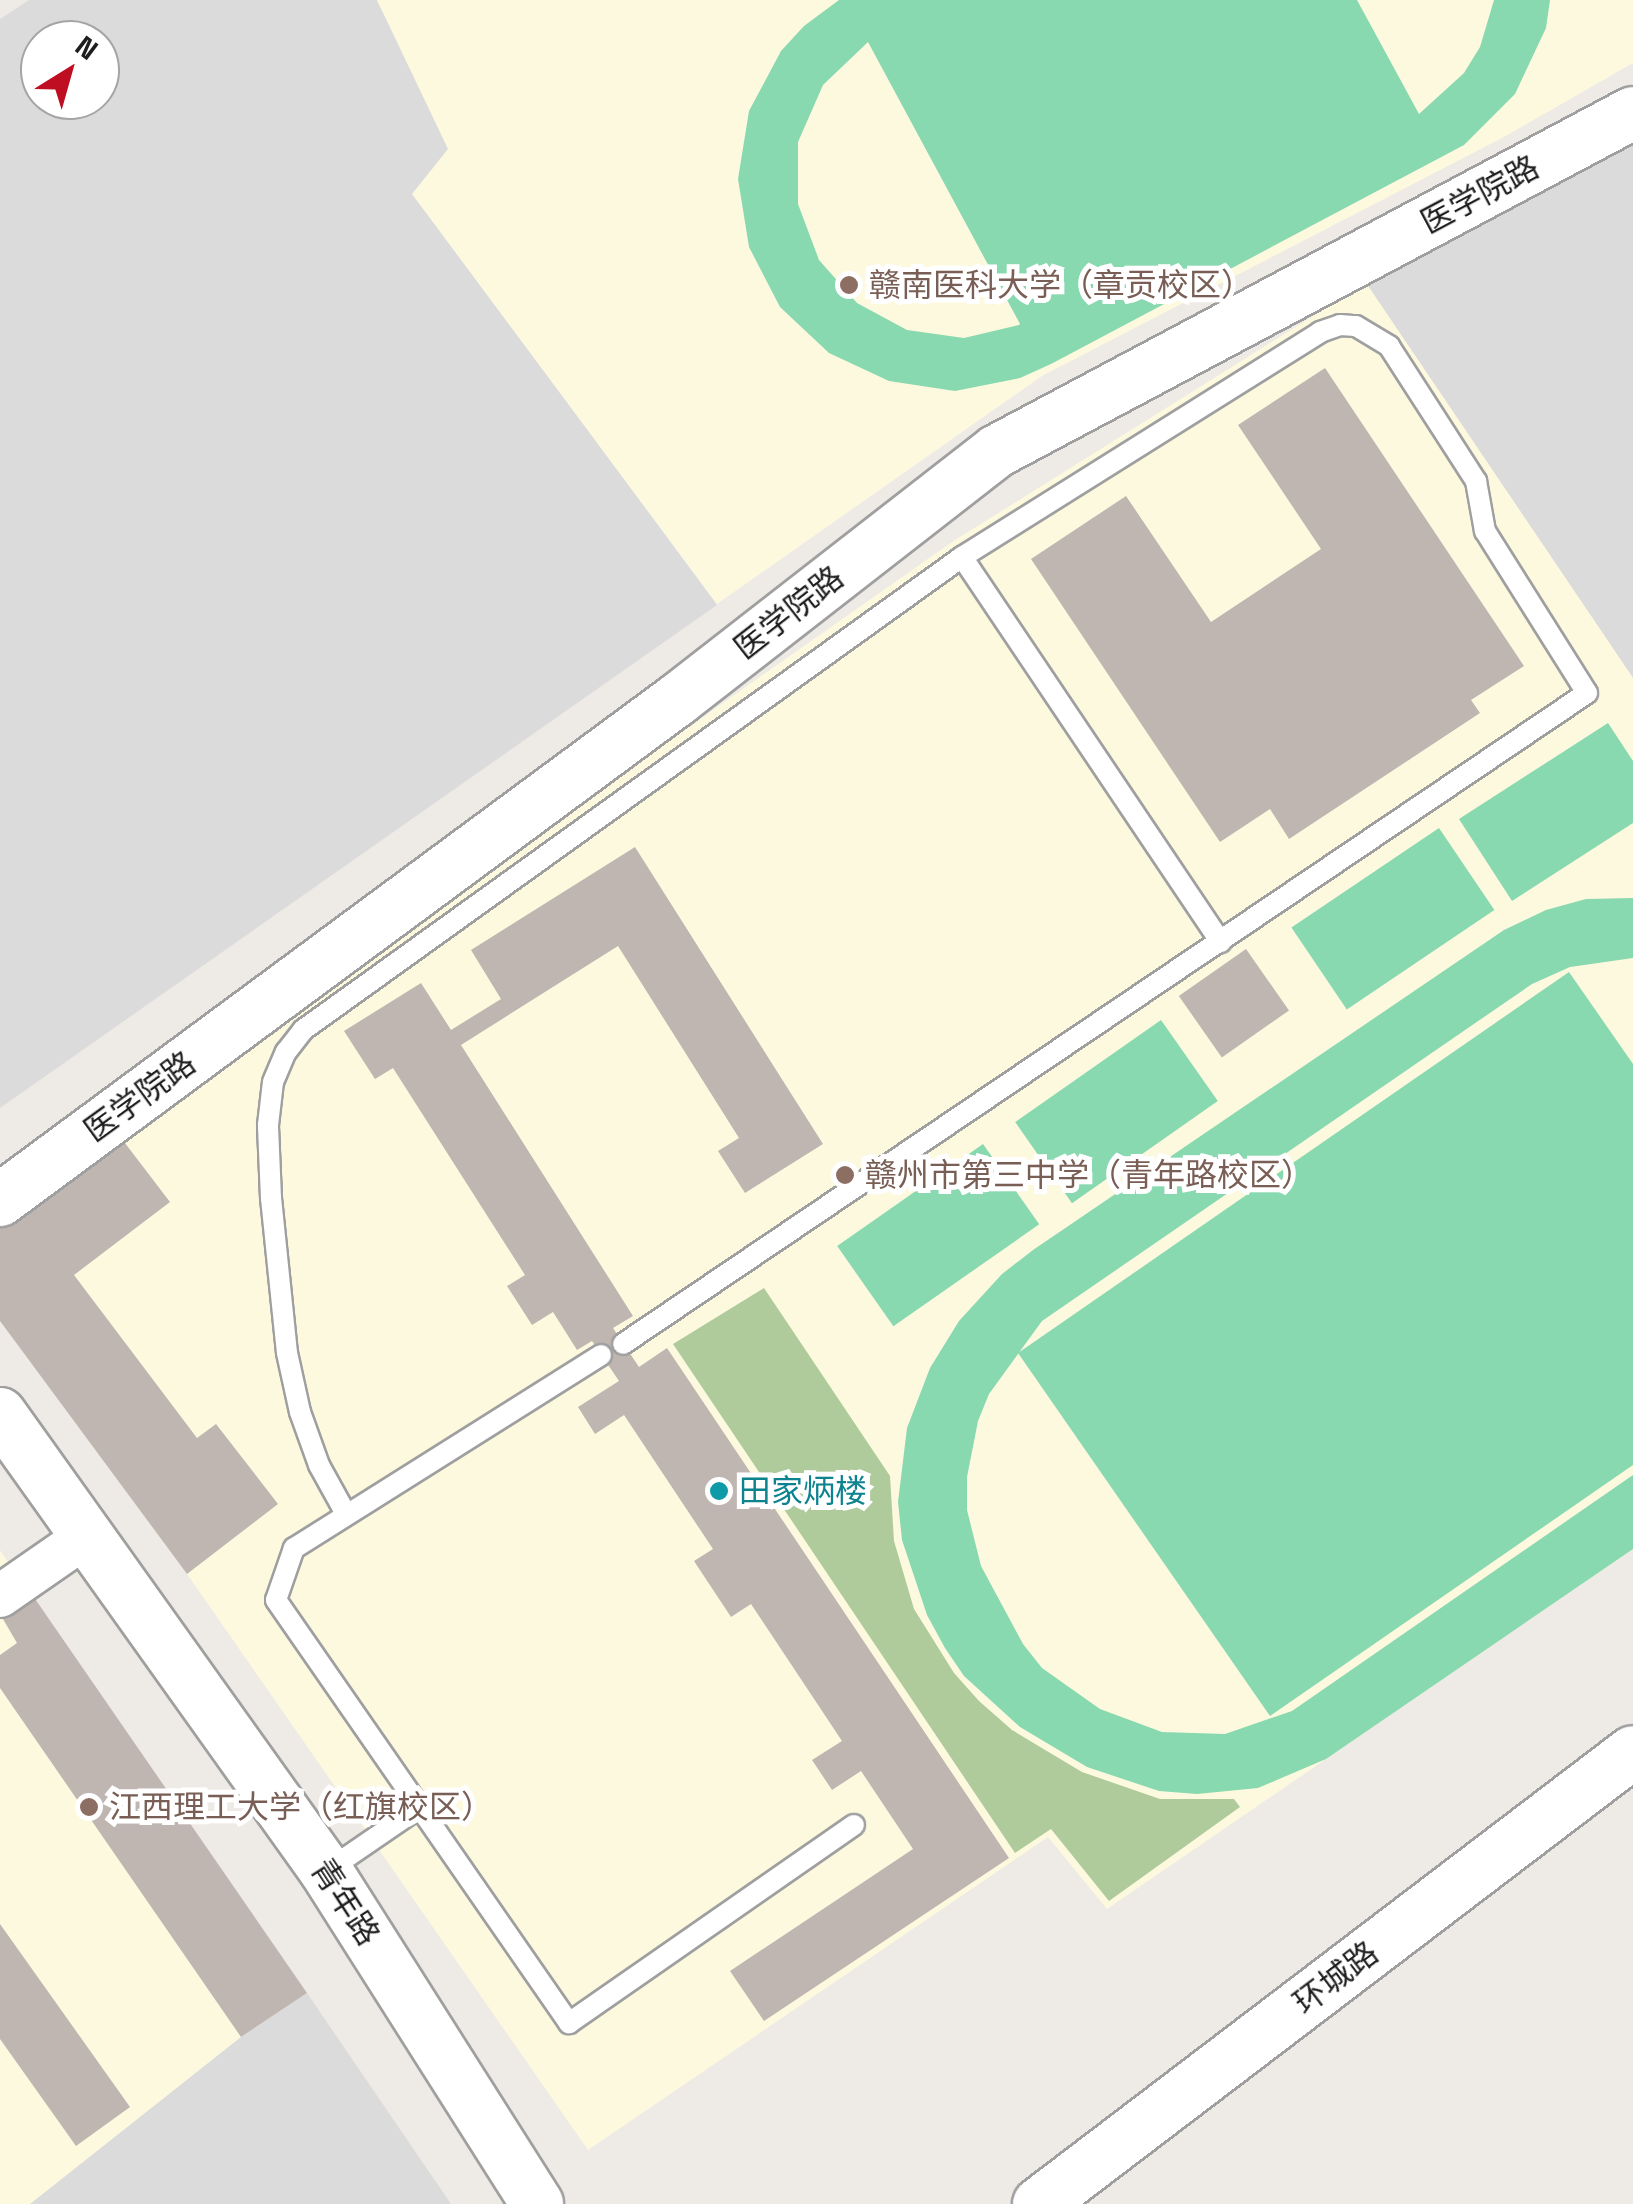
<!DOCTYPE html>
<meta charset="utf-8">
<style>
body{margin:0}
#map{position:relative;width:1633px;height:2204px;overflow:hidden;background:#eeeae5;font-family:"Space Grotesk","Noto Sans SC",sans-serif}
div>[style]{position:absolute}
.residential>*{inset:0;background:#dcdbdb}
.education>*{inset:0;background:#fdf9df}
.forest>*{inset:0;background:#afcb9c}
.pitch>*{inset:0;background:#88d8b0;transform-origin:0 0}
.building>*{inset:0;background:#bfb5b1;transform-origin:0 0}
.roads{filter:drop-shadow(2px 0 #9f9f9f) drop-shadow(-2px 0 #9f9f9f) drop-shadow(0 2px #9f9f9f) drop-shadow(0 -2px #9f9f9f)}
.service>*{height:20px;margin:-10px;padding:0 10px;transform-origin:10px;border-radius:10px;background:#fff}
.minor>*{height:42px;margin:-21px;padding:0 21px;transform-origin:21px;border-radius:21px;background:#fff}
.tertiary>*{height:52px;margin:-26px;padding:0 26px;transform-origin:26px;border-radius:26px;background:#fff}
.dots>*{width:28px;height:28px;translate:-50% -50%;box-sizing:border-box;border:5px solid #fff;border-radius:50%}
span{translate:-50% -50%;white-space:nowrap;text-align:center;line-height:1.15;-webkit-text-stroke:10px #fff;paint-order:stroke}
.street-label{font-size:32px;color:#1e1e1e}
.education-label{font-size:32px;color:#785e54}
.left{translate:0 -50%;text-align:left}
.culture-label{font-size:32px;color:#0d838f}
.north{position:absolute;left:20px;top:20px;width:100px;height:100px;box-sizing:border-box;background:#fff;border:2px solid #a5a5a5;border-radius:50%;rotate:37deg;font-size:28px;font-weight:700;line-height:40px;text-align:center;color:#1e1e1e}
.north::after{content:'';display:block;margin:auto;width:35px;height:45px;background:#bf0e22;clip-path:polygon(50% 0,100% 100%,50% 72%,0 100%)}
</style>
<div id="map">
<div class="residential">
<i style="clip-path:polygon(evenodd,29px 0,377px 0,449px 149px,413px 194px,717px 605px,0 1108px,0 19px,29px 0,40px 40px,100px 40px,100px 100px,40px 100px,40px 40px)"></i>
<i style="clip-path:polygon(1633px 140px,1633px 678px,1366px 283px)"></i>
<i style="clip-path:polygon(0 1550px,307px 1993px,451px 2204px,0 2204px)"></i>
</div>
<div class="education">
<i style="clip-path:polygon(377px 0,1633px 0,1633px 63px,1502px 138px,1042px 376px,717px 604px,412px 194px,448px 149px)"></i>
<i style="clip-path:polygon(1366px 283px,1633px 678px,1633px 1549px,1107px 1909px,1048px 1837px,588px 2150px,187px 1574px,0 1321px,0 1219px,115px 1130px,952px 542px)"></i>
<i style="clip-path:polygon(0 1550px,307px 1993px,241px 2037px,30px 2204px,0 2204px)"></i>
</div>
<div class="forest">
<i style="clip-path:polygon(764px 1288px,890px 1476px,894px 1541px,914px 1609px,954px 1673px,979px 1701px,1012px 1730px,1082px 1772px,1160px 1799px,1234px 1799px,1240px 1807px,1109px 1901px,1051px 1829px,1015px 1853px,673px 1344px)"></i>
</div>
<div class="pitch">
<i style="clip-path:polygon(evenodd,839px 0,1357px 0,1419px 114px,1464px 73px,1480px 47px,1494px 0,1550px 0,1546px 28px,1515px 94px,1464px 145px,1051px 364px,1020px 378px,955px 391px,889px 381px,829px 353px,780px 307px,749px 247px,738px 179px,749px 111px,781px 51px,804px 26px,839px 0,868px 42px,1020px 324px,1019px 325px,964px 338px,907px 330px,857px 303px,819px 260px,798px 204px,798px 142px,823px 85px,868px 42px)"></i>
<i style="clip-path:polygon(1608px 723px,1633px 761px,1633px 823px,1512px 901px,1459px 819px)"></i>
<i style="left:1439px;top:828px;width:99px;height:178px;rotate:56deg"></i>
<i style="clip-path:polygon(1633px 898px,1633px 958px,1570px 967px,1532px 984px,1042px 1321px,989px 1394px,978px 1421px,967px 1477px,967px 1510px,981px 1566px,1023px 1644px,1042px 1668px,1100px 1709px,1162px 1732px,1225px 1734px,1292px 1711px,1633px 1475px,1633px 1549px,1326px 1759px,1258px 1788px,1197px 1794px,1159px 1791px,1087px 1767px,1020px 1727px,964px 1676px,945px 1648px,927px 1615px,902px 1540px,898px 1502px,907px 1428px,930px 1368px,959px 1321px,1002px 1274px,1033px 1250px,1504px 930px,1546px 910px,1586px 899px)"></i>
<i style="clip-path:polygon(1569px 972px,1633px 1064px,1633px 1465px,1270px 1716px,1018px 1353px)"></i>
<i style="left:1161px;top:1020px;width:99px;height:178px;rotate:55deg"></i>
<i style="left:983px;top:1144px;width:98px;height:178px;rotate:55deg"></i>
</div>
<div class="building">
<i style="clip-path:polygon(1325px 368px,1524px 666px,1471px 700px,1480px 713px,1289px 839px,1270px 809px,1220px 842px,1031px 559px,1126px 496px,1211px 622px,1321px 549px,1238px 425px)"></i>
<i style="clip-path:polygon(635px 847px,823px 1144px,745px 1193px,718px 1151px,739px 1138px,618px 946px,461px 1045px,633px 1316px,613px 1328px,639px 1367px,667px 1348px,1009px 1858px,764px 2021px,730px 1971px,913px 1849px,861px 1771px,832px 1790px,812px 1760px,842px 1741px,751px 1604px,731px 1617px,694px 1561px,713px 1549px,624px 1415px,595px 1434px,578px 1407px,619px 1381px,592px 1341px,577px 1350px,553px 1312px,532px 1325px,507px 1286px,525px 1275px,393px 1068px,375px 1079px,344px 1031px,421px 983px,451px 1030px,501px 999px,471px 950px)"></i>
<i style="left:1246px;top:949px;width:75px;height:82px;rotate:55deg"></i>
<i style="clip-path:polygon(115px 1130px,170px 1202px,74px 1275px,197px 1438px,216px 1424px,278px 1504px,187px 1574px,0 1321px,0 1219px)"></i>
<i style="clip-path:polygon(31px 1593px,307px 1993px,241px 2037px,0 1688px,0 1655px,17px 1643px,0 1614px)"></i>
<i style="clip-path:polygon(0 1924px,130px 2107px,76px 2146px,0 2039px)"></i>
</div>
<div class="roads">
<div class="service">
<i style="left:962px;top:557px;width:464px;rotate:56.1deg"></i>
<i style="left:601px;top:1355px;width:363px;rotate:147.8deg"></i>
<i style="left:294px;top:1548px;width:55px;rotate:109.1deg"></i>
<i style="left:276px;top:1600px;width:515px;rotate:55.29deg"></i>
<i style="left:569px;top:2023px;width:347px;rotate:-34.8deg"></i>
<i style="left:346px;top:1514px;width:56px;rotate:-118.9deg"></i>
<i style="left:319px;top:1465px;width:56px;rotate:-109.7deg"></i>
<i style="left:300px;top:1412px;width:60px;rotate:-102.4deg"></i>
<i style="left:287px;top:1353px;width:156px;rotate:-95.9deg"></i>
<i style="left:271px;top:1198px;width:73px;rotate:-92.4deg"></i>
<i style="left:268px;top:1125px;width:43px;rotate:-83.4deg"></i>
<i style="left:273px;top:1082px;width:33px;rotate:-67deg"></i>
<i style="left:286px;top:1052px;width:28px;rotate:-52deg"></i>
<i style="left:303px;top:1030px;width:811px;rotate:-35.67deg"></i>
<i style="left:962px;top:557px;width:423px;rotate:-32.1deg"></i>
<i style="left:1320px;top:332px;width:21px;rotate:-19deg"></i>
<i style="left:1340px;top:325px;width:16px;rotate:4deg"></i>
<i style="left:1356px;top:326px;width:39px;rotate:31deg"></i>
<i style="left:1389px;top:346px;width:161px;rotate:57.2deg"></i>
<i style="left:1476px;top:481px;width:51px;rotate:79.8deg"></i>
<i style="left:1485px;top:531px;width:191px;rotate:57.8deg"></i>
<i style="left:1587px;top:693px;width:1163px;rotate:145.97deg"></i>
<i style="left:328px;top:1870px;width:108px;rotate:-34.4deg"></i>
</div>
<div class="minor">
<i style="left:0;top:1596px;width:107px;rotate:-34.7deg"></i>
</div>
<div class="tertiary">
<i style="left:0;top:1200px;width:842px;rotate:-36.45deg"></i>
<i style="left:677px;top:700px;width:405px;rotate:-37.9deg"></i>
<i style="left:997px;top:451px;width:720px;rotate:-27.99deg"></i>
<i style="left:0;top:1414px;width:561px;rotate:54.5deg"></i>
<i style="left:326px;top:1871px;width:394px;rotate:57.6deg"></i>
<i style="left:1039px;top:2204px;width:746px;rotate:-37.27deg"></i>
</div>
</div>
<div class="dots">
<i style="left:849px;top:285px;background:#8d6e63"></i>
<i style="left:845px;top:1175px;background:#8d6e63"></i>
<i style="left:719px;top:1491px;background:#0f9aa8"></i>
<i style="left:89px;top:1807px;background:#8d6e63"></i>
</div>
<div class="street-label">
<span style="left:1480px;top:195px;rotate:-28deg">医学院路</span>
<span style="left:789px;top:613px;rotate:-38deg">医学院路</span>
<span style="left:140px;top:1097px;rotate:-36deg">医学院路</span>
<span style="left:345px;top:1902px;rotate:57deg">青年路</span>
<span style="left:1336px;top:1978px;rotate:-37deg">环城路</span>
</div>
<div class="education-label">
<span class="left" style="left:869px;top:285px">赣南医科大学（章贡校区）</span>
<span class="left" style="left:865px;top:1175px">赣州市第三中学（青年路校区）</span>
<span class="left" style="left:109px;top:1807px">江西理工大学（红旗校区）</span>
</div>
<div class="culture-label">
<span class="left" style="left:739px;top:1491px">田家炳楼</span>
</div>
<div class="north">N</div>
</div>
